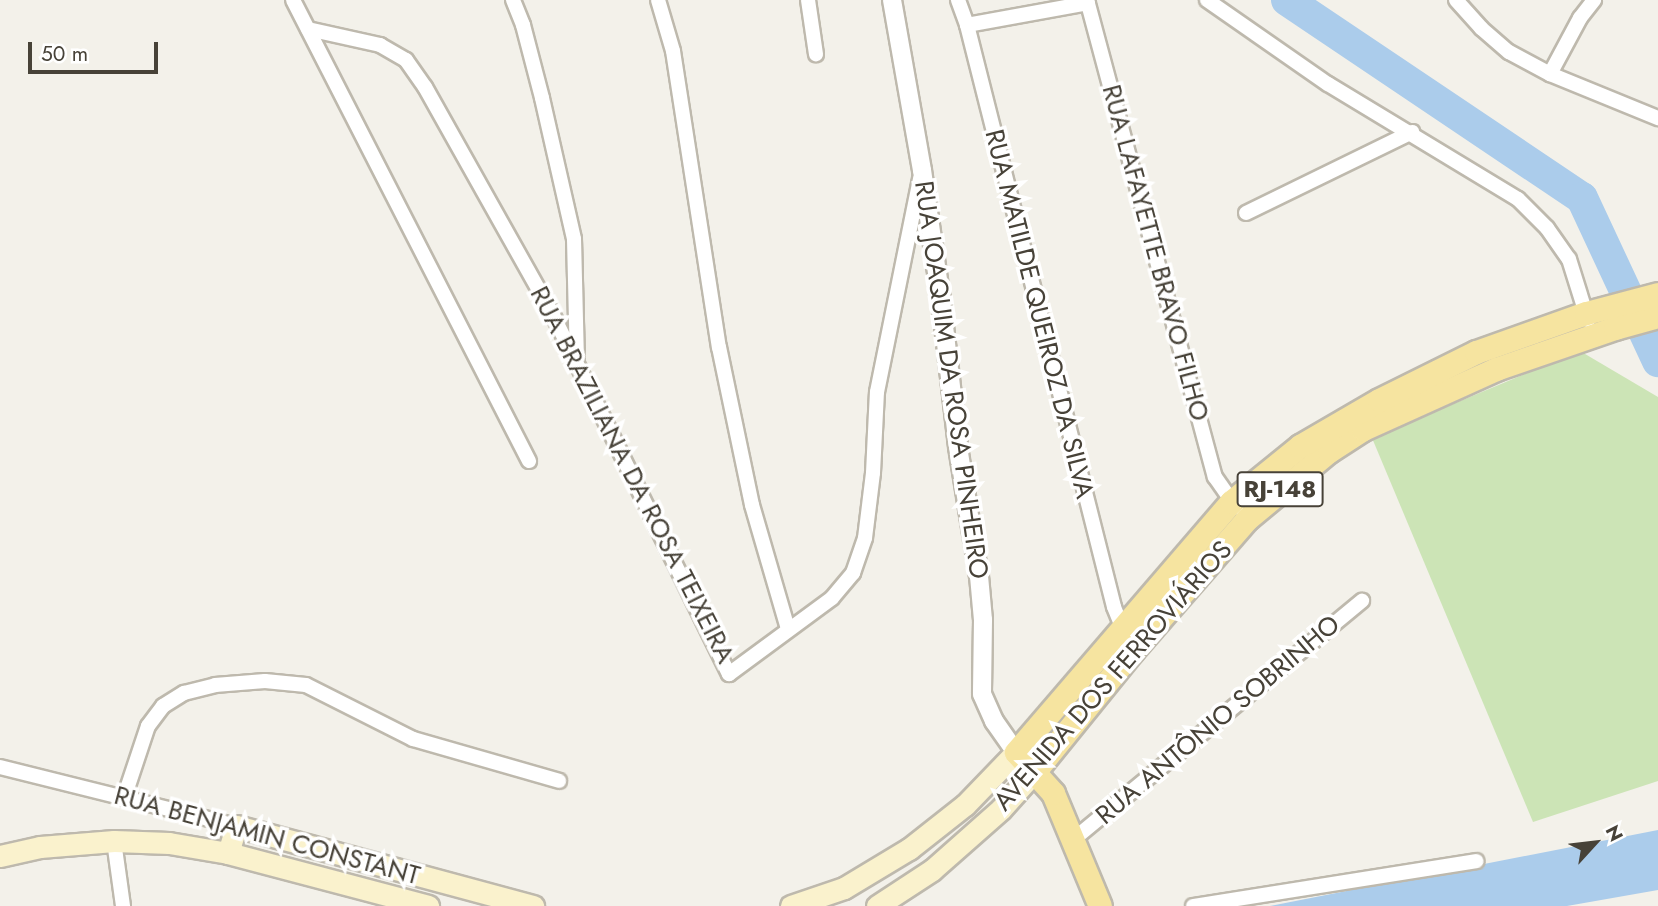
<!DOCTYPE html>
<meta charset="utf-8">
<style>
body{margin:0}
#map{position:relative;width:1658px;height:906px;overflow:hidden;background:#f3f1ea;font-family:Jost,sans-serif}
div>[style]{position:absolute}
.green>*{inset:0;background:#cce4b6}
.water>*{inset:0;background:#abcceb}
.river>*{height:32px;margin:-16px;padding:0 16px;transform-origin:16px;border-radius:16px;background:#abcceb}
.roads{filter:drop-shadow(2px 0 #beb9ad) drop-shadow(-2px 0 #beb9ad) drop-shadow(0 2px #beb9ad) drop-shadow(0 -2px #beb9ad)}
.minor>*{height:14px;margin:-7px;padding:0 7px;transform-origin:7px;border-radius:7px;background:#fff}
.tertiary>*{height:18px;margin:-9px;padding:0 9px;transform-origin:9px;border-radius:9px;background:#fff}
.secondary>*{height:21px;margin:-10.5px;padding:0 10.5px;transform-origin:10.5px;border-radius:10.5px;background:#faf2cd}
.primary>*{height:23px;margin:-11.5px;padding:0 11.5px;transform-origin:11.5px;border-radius:11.5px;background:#f6e4a0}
span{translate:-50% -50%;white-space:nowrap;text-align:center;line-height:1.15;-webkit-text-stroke:7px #fff;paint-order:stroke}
.shield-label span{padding:2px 5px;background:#fff;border:2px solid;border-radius:5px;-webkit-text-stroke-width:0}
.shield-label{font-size:24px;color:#474238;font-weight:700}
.street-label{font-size:26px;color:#474238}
.north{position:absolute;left:1560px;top:808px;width:70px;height:70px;-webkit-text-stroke:5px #fff;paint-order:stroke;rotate:63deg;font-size:19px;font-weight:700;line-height:28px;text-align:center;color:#474238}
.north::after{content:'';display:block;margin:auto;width:24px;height:32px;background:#474238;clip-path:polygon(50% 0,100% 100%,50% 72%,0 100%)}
.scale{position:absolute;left:28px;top:42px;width:130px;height:32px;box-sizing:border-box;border:4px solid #474238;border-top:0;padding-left:9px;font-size:21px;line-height:24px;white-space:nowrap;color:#474238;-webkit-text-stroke:5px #fff;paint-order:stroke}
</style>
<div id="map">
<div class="green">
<i style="clip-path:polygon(1580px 351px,1658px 397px,1658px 781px,1533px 822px,1372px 438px)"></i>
</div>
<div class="water">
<i style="clip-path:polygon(1658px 830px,1658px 890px,1567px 906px,1270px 906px)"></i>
</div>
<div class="river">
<i style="left:1287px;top:0;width:355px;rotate:33.9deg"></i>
<i style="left:1582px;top:198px;width:180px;rotate:65deg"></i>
</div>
<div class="roads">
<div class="minor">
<i style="left:293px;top:0;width:518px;rotate:62.89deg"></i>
<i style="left:513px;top:0;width:27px;rotate:68deg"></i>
<i style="left:523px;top:25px;width:75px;rotate:75.4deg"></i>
<i style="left:542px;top:98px;width:145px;rotate:77.2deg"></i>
<i style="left:574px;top:239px;width:119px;rotate:88.6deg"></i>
<i style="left:658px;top:0;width:53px;rotate:73.6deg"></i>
<i style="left:673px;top:51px;width:300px;rotate:81.2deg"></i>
<i style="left:719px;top:347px;width:161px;rotate:78.2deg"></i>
<i style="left:752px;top:505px;width:129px;rotate:73.8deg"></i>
<i style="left:808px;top:0;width:55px;rotate:81.6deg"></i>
<i style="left:958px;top:0;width:27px;rotate:70deg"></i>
<i style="left:967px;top:25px;width:600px;rotate:75.82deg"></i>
<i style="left:1114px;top:607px;width:29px;rotate:68deg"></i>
<i style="left:1087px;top:0;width:494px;rotate:75deg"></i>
<i style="left:1215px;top:477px;width:37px;rotate:55deg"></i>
<i style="left:1207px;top:0;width:147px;rotate:34.8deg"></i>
<i style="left:1328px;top:84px;width:222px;rotate:31.2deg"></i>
<i style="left:1518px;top:199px;width:41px;rotate:45deg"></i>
<i style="left:1547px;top:228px;width:38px;rotate:55deg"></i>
<i style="left:1569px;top:259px;width:64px;rotate:72.7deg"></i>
<i style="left:1456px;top:0;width:38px;rotate:48deg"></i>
<i style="left:1481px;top:28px;width:37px;rotate:41deg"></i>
<i style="left:1509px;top:52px;width:47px;rotate:28.2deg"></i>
<i style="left:1550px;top:74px;width:117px;rotate:22.2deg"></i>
<i style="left:967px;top:25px;width:123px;rotate:-10.3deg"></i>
<i style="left:308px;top:29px;width:74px;rotate:12.5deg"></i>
<i style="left:380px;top:45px;width:30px;rotate:30deg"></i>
<i style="left:406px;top:60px;width:33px;rotate:55deg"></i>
<i style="left:425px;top:87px;width:261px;rotate:60.7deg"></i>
<i style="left:553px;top:315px;width:400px;rotate:63.9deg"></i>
<i style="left:729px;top:674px;width:128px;rotate:-36.4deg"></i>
<i style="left:832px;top:598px;width:33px;rotate:-50deg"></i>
<i style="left:853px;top:573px;width:37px;rotate:-71deg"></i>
<i style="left:865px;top:538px;width:65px;rotate:-83deg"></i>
<i style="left:873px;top:473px;width:81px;rotate:-87.2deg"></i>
<i style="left:877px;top:392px;width:218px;rotate:-78.6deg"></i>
<i style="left:1550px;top:74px;width:64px;rotate:-61.8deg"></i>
<i style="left:1580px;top:18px;width:23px;rotate:-52deg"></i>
<i style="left:1246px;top:213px;width:185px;rotate:-26deg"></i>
<i style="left:0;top:767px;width:243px;rotate:14deg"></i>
<i style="left:124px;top:798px;width:76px;rotate:-71.6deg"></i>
<i style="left:148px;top:726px;width:25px;rotate:-53deg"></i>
<i style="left:163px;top:706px;width:25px;rotate:-32deg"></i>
<i style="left:184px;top:693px;width:32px;rotate:-14deg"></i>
<i style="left:215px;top:685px;width:50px;rotate:-4.6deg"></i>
<i style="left:265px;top:681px;width:41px;rotate:5.6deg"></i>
<i style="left:306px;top:685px;width:120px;rotate:26.8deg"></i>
<i style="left:413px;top:739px;width:152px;rotate:16deg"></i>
<i style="left:1074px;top:839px;width:374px;rotate:-39.6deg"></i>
<i style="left:114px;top:841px;width:66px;rotate:82.1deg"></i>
<i style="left:1193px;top:906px;width:287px;rotate:-9deg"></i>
</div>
<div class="tertiary">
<i style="left:892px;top:0;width:173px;rotate:80deg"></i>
<i style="left:922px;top:170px;width:131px;rotate:81.7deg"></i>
<i style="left:941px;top:300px;width:148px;rotate:83.4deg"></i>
<i style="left:958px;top:447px;width:131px;rotate:80.8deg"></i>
<i style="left:979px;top:576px;width:44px;rotate:84.8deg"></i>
<i style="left:983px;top:620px;width:74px;rotate:90.8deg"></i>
<i style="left:982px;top:694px;width:30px;rotate:66deg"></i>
<i style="left:994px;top:721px;width:38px;rotate:55deg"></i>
</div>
<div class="secondary">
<i style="left:228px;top:853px;width:28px;rotate:-73deg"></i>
<i style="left:236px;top:826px;width:308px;rotate:15.1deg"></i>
<i style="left:0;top:856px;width:41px;rotate:-12.7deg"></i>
<i style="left:40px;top:847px;width:74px;rotate:-4.6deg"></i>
<i style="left:114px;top:841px;width:55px;rotate:2.1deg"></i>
<i style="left:169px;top:843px;width:60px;rotate:9.6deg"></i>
<i style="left:228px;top:853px;width:207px;rotate:14.8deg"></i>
<i style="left:791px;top:906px;width:56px;rotate:-18.8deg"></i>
<i style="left:844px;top:888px;width:76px;rotate:-31deg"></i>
<i style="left:909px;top:849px;width:71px;rotate:-38.2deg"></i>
<i style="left:965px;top:805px;width:74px;rotate:-46.1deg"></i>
<i style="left:877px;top:906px;width:66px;rotate:-33.2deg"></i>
<i style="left:932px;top:870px;width:92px;rotate:-41.5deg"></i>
<i style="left:1001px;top:809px;width:51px;rotate:-48.2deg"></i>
</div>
<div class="primary">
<i style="left:1035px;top:771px;width:156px;rotate:-51deg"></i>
<i style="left:1133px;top:650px;width:174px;rotate:-49deg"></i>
<i style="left:1247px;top:519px;width:107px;rotate:-39.7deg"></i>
<i style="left:1329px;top:451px;width:40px;rotate:-32.9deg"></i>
<i style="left:1363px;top:429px;width:146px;rotate:-24.3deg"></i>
<i style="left:1496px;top:369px;width:126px;rotate:-19deg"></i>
<i style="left:1615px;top:328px;width:45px;rotate:-15.6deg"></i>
<i style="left:1100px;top:906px;width:122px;rotate:-112.6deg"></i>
<i style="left:1053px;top:793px;width:55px;rotate:-132.1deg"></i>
<i style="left:1016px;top:752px;width:330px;rotate:-49.3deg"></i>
<i style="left:1231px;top:502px;width:89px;rotate:-39.1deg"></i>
<i style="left:1300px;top:446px;width:91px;rotate:-30.2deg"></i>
<i style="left:1379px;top:400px;width:108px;rotate:-26.3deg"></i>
<i style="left:1476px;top:352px;width:117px;rotate:-19.5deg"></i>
<i style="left:1586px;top:313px;width:74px;rotate:-14.8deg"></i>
</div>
</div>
<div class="shield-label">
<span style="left:1280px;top:489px">RJ-148</span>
</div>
<div class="street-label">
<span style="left:1155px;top:253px;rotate:75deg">RUA LAFAYETTE BRAVO FILHO</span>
<span style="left:1039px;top:314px;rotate:76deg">RUA MATILDE QUEIROZ DA SILVA</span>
<span style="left:951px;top:380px;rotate:82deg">RUA JOAQUIM DA ROSA PINHEIRO</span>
<span style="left:632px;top:475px;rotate:63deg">RUA BRAZILIANA DA ROSA TEIXEIRA</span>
<span style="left:1113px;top:676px;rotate:-49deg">AVENIDA DOS FERROVIÁRIOS</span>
<span style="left:1218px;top:720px;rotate:-40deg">RUA ANTÔNIO SOBRINHO</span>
<span style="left:267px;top:836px;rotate:15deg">RUA BENJAMIN CONSTANT</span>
</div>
<div class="north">N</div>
<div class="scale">50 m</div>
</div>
